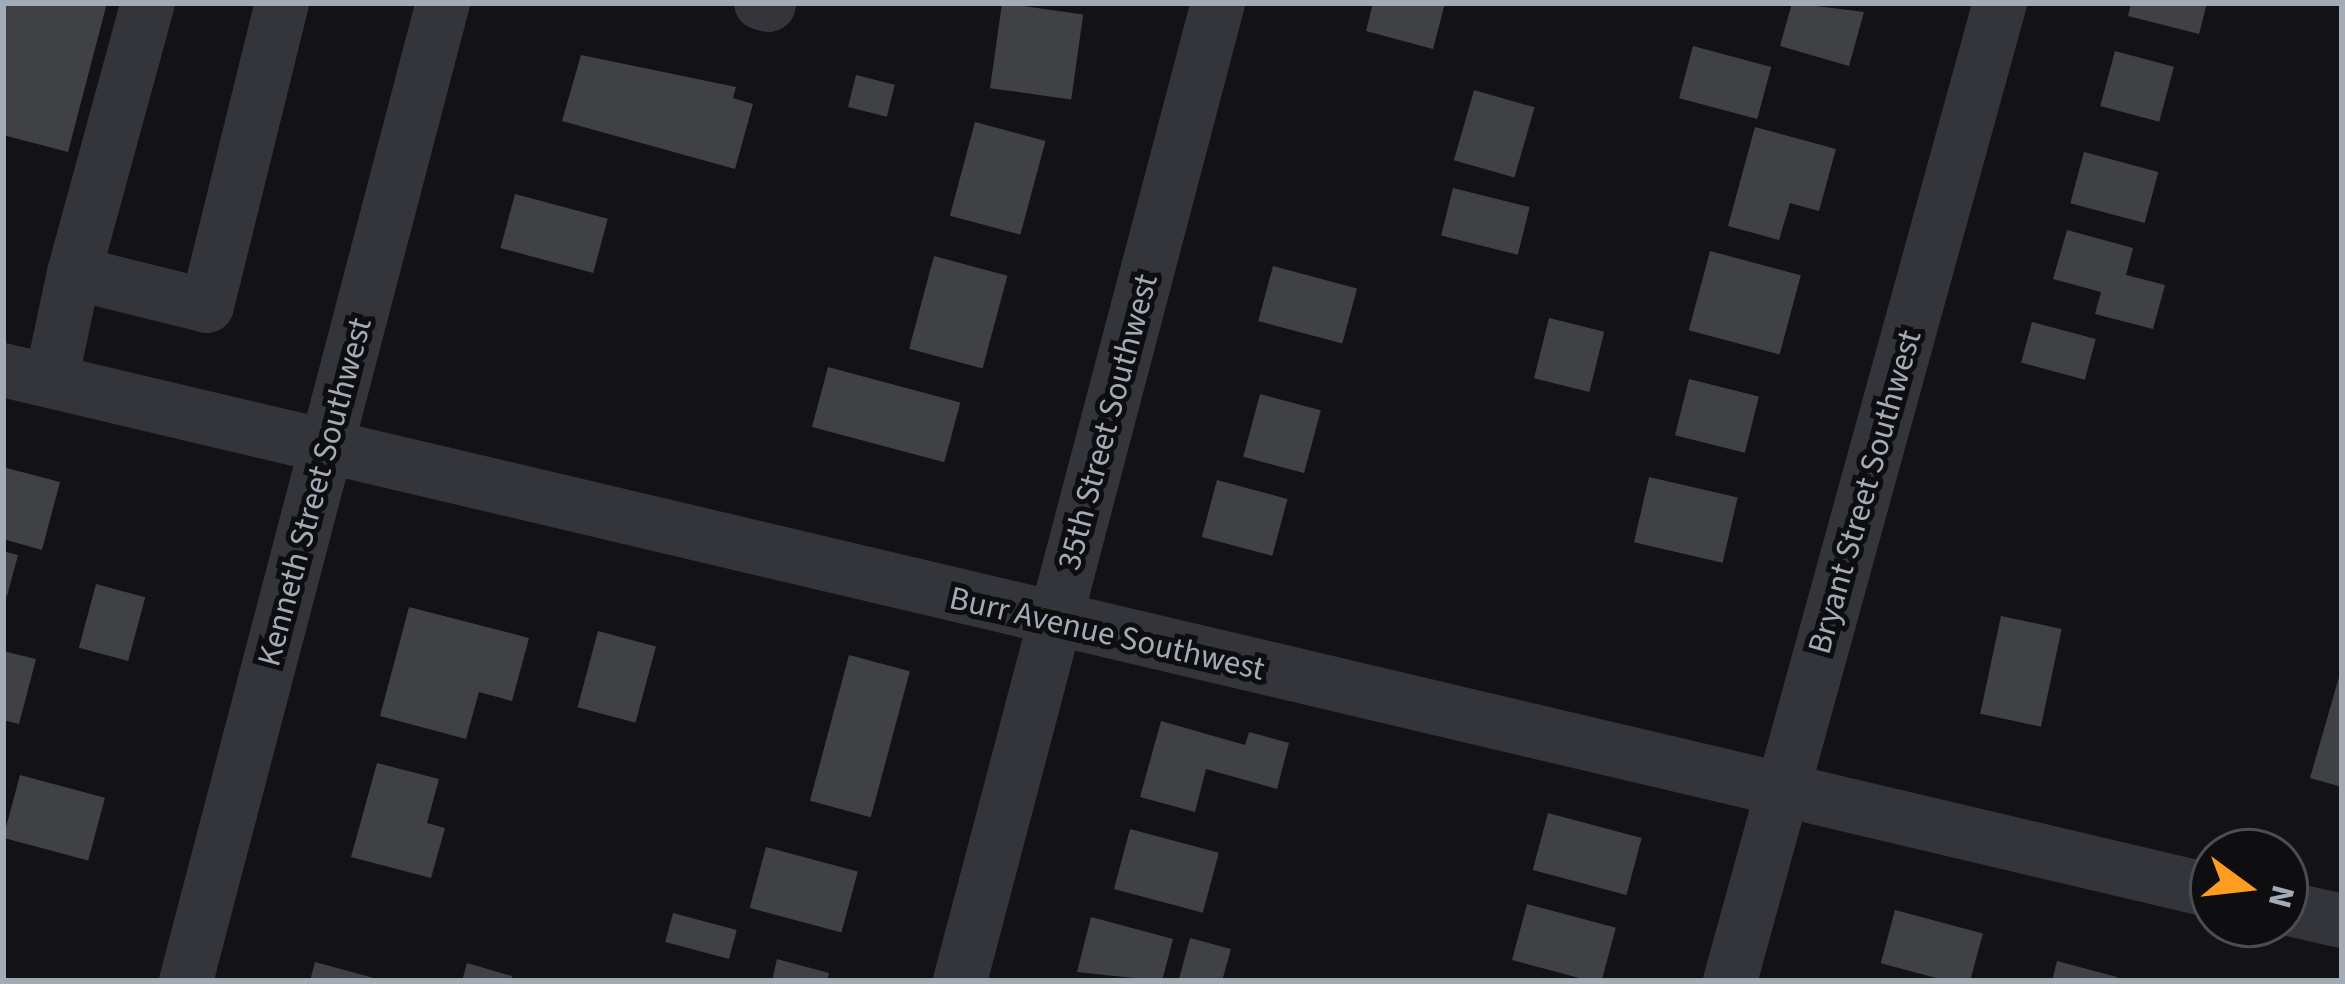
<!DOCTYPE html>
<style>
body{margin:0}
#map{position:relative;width:2345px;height:984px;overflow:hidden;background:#131315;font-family:"Source Sans 3",sans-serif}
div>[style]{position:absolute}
.building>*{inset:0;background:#3f4145;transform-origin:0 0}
.minor>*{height:54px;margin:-27px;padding:0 27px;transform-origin:27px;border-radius:27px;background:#34353a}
span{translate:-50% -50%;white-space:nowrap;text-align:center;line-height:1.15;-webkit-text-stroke:10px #0e0e10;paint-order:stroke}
.street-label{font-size:33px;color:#a3abb7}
.frame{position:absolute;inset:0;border:6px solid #a3abb7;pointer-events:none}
.north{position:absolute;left:2189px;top:828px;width:120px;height:120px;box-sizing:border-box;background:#0e0e10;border:3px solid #4a4d53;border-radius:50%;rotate:105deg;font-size:33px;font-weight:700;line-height:48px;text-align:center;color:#a3abb7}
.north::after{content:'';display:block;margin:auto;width:42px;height:54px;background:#ff9d21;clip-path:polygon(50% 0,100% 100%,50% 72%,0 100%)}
</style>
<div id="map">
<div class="building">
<i style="clip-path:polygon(3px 3px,107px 3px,68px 152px,3px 135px)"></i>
<i style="left:1002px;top:3px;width:82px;height:86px;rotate:8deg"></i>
<i style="clip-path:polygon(1373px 3px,1445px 3px,1433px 49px,1366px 31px)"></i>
<i style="clip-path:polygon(1792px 3px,1864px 12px,1849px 66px,1780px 46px)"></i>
<i style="clip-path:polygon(2131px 3px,2207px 3px,2199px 34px,2128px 16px)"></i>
<i style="left:1693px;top:46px;width:81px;height:54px;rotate:15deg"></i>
<i style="left:2115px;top:51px;width:61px;height:57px;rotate:15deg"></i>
<i style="clip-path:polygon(581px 55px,736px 87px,733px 98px,753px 104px,735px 169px,562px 121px)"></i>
<i style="left:856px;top:75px;width:40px;height:33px;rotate:14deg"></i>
<i style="left:1474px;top:90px;width:63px;height:73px;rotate:16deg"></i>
<i style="left:975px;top:122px;width:73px;height:97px;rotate:15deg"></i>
<i style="clip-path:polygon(1755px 127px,1836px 149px,1819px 211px,1790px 203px,1779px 240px,1728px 226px)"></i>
<i style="left:2084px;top:152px;width:77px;height:53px;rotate:15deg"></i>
<i style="left:1453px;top:188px;width:79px;height:49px;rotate:14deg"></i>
<i style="left:515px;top:194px;width:96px;height:56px;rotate:15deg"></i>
<i style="clip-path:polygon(2067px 230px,2133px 248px,2126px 275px,2165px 285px,2153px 329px,2095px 314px,2101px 292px,2053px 279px)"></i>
<i style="left:1710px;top:251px;width:94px;height:82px;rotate:15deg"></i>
<i style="left:934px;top:256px;width:76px;height:96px;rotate:15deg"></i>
<i style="left:1273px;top:266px;width:87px;height:57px;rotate:15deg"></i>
<i style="left:1549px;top:318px;width:57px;height:62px;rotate:14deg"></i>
<i style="left:2032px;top:322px;width:66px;height:42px;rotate:15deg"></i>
<i style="left:828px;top:367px;width:137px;height:62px;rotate:15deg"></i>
<i style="left:1689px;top:379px;width:72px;height:58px;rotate:14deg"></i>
<i style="left:1260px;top:394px;width:63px;height:65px;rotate:15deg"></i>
<i style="clip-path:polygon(3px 467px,60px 482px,42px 550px,3px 539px)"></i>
<i style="left:1649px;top:477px;width:91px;height:67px;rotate:13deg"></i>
<i style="left:1217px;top:480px;width:73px;height:59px;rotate:15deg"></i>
<i style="clip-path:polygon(3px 551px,18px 555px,7px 596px,3px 595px)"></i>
<i style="left:96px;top:584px;width:51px;height:66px;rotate:15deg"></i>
<i style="clip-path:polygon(409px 607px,529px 638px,512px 701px,479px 692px,466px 739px,380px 716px)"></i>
<i style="left:2001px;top:616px;width:62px;height:100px;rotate:12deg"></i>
<i style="left:598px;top:631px;width:60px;height:79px;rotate:15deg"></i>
<i style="clip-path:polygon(3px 651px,36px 659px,19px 724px,3px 720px)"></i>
<i style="left:849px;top:655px;width:63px;height:151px;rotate:15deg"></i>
<i style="clip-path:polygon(2341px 670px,2342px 670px,2342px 787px,2310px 778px)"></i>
<i style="clip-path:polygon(1161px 721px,1245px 745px,1249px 732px,1289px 743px,1277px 789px,1206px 769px,1195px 812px,1140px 797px)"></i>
<i style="clip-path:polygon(377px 763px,439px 779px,427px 823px,445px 828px,431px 878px,351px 857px)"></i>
<i style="left:20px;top:775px;width:88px;height:65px;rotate:15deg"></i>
<i style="left:1548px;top:813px;width:97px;height:59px;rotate:15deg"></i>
<i style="left:1130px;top:829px;width:92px;height:62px;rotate:15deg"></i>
<i style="left:766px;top:847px;width:95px;height:63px;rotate:15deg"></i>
<i style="left:1527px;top:904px;width:92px;height:58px;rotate:15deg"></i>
<i style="left:1895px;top:910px;width:91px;height:55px;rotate:15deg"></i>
<i style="left:673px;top:913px;width:66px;height:30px;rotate:15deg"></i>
<i style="clip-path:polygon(1091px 917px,1173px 939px,1162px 981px,1077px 972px)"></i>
<i style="clip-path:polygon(1190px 938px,1231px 949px,1222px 981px,1179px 979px)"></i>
<i style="clip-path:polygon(777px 959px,829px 973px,827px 981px,772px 981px)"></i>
<i style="clip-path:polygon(2057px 961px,2117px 977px,2116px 981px,2052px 981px)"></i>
<i style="clip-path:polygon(315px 962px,381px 980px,381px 981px,310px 981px)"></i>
<i style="clip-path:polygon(467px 963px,512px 976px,511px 981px,462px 981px)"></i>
</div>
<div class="minor">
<i style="left:761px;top:3px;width:8px;rotate:14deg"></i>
<i style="left:74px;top:273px;width:280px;rotate:-74.7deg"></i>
<i style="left:3px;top:370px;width:2271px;rotate:13.27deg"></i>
<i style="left:51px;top:381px;width:110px;rotate:-78deg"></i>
<i style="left:74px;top:273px;width:137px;rotate:13.9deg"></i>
<i style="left:207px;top:306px;width:312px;rotate:-76.1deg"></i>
<i style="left:2285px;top:908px;width:58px;rotate:12.8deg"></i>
<i style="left:186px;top:981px;width:1011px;rotate:-75.28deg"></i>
<i style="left:960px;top:981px;width:1011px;rotate:-75.22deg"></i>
<i style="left:1730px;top:981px;width:1015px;rotate:-74.57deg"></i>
</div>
<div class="street-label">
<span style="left:1108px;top:422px;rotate:-75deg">35th Street Southwest</span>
<span style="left:315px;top:492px;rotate:-75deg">Kenneth Street Southwest</span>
<span style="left:1865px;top:492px;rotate:-74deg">Bryant Street Southwest</span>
<span style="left:1107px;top:634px;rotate:13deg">Burr Avenue Southwest</span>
</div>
<div class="frame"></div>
<div class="north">N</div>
</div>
